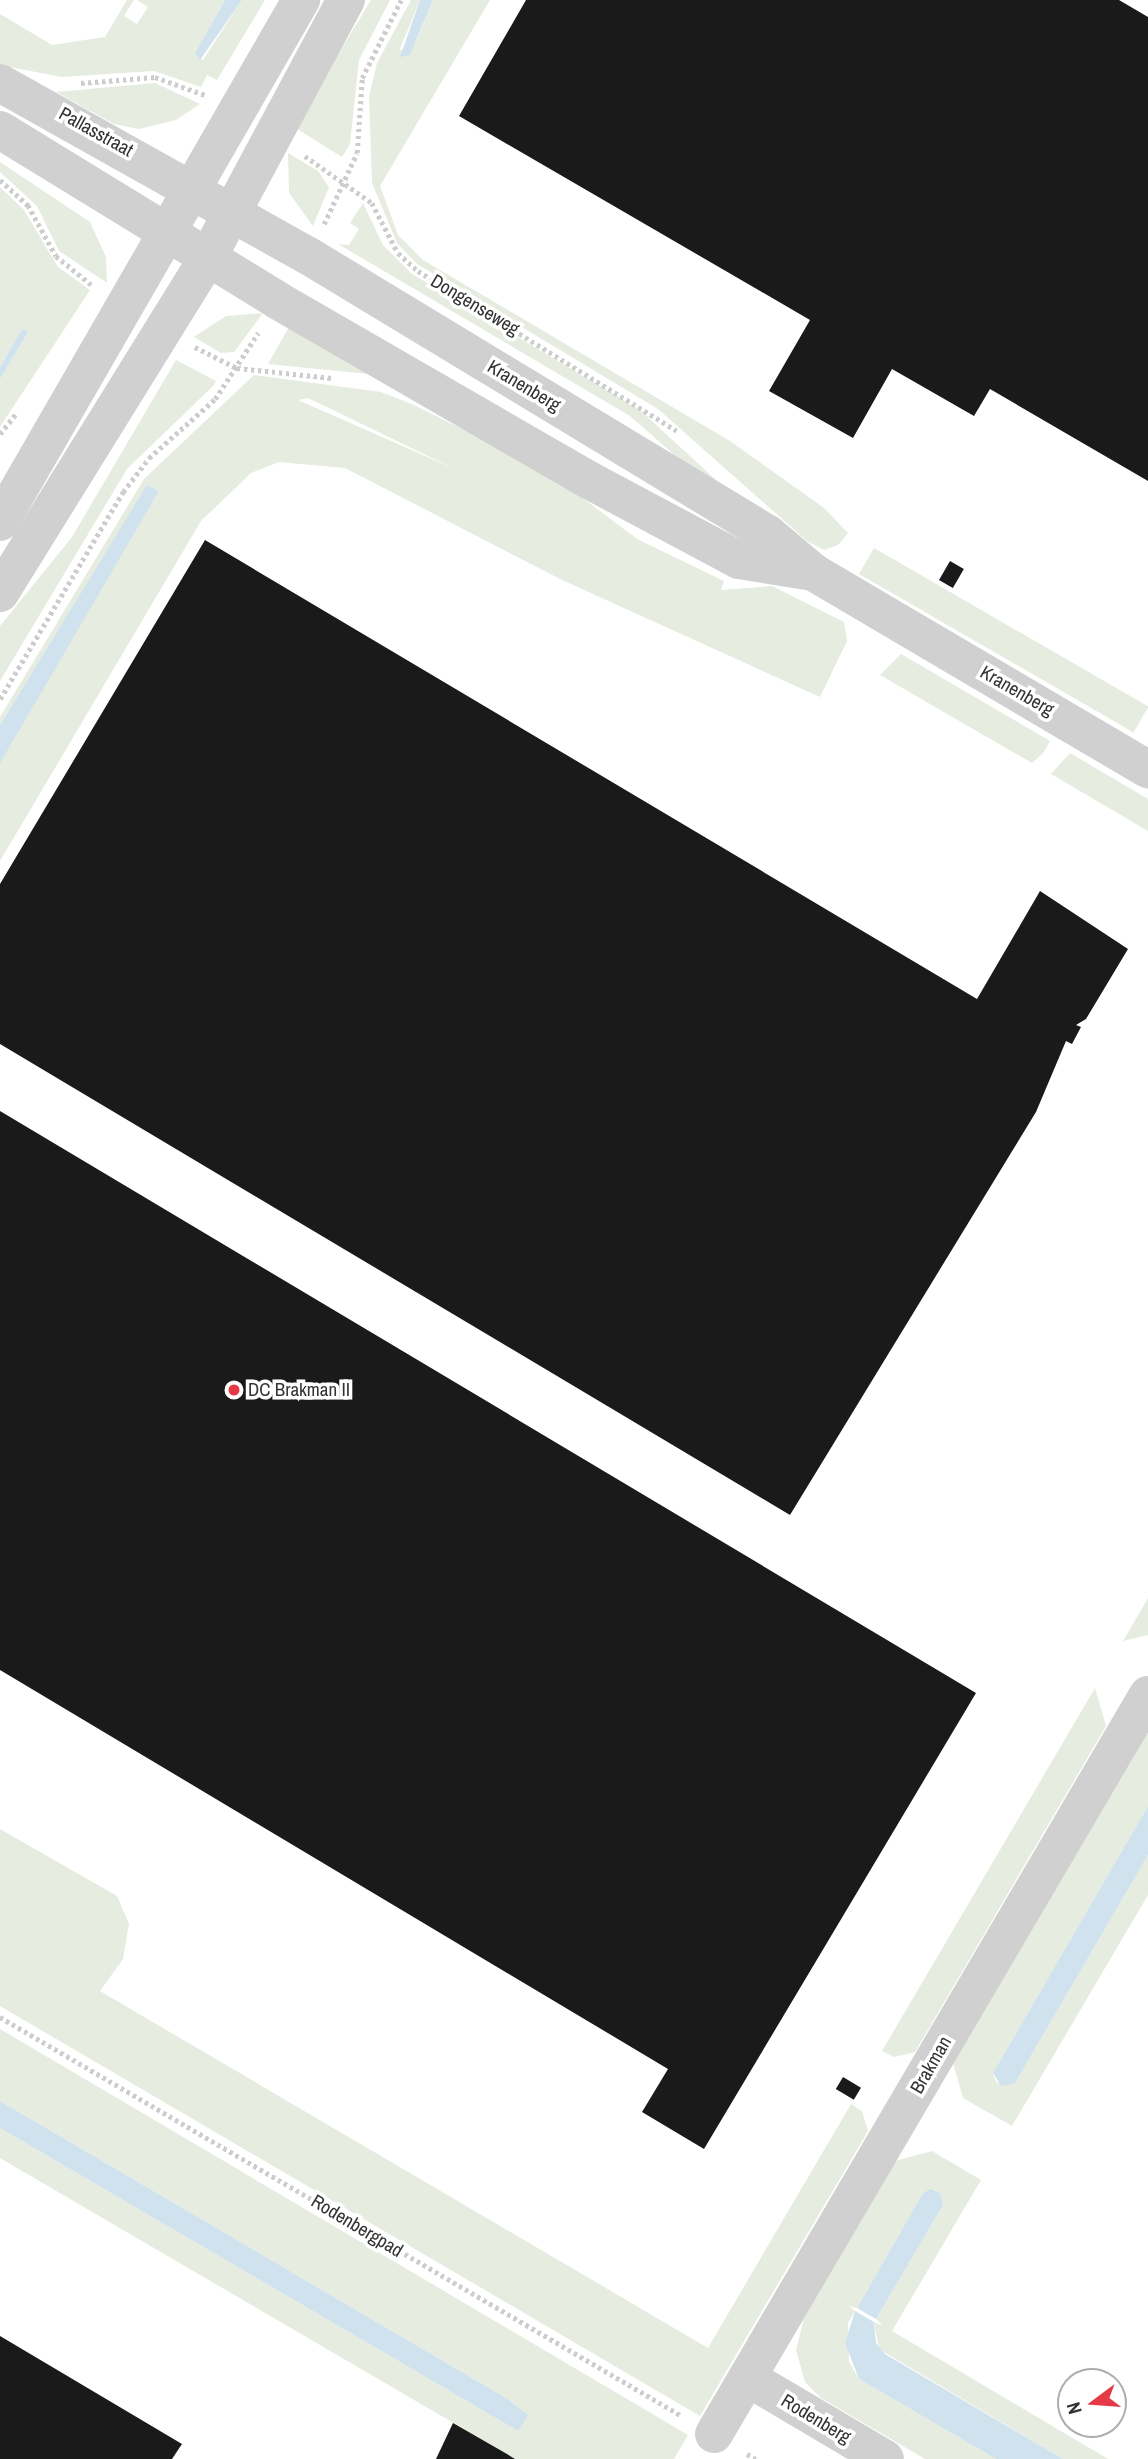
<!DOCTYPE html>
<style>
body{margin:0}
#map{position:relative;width:1148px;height:2459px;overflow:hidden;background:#fff;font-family:"Archivo Narrow",sans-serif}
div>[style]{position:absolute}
.green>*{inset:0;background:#e6ecdf;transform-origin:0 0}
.water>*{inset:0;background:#cfe2ee}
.building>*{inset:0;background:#1a1a1a;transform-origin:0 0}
.path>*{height:4.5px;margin-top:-2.25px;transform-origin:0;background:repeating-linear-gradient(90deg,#cdcdcd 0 3.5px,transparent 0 7px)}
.minor>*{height:38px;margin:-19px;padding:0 19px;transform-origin:19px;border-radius:19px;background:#d0d0d0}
.dots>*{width:19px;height:19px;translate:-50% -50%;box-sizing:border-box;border:4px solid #fff;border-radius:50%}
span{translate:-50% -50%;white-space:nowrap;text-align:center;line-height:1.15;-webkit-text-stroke:7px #fff;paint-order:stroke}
.street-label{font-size:19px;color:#333}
.poi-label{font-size:19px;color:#333}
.left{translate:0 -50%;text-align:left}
.north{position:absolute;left:1057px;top:2368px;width:70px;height:70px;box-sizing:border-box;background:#fff;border:2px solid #adadad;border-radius:50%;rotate:254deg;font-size:19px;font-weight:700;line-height:28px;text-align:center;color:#333}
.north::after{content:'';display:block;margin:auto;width:24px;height:32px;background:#e63946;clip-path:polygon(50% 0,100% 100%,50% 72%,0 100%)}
</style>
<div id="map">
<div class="green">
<i style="clip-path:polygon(127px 0,134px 0,124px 16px,137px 24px,148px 7px,137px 0,225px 0,195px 53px,203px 60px,242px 0,265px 0,217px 80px,207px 75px,201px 87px,154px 71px,61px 77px,0 65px,0 14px,52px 45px,105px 37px)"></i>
<i style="clip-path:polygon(371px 0,390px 0,359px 60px,350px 144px,342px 157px,294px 127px)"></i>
<i style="clip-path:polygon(411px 0,420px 0,399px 51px,416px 42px,433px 0,490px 0,380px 186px,398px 235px,423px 260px,730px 441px,824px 508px,848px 533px,838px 545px,824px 550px,807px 541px,658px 409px,417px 264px,397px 243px,372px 183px,369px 96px,377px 63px)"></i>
<i style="clip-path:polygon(155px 83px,200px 104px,176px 120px,139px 129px,114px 124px,56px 92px)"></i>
<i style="clip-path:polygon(288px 153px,318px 171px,329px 187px,313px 226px,289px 193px)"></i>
<i style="clip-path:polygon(0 162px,90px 222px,106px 257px,107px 283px,59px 251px,37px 206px,0 172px)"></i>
<i style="clip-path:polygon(0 187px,24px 210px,58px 267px,90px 290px,0 427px,0 379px,28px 332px,22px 329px,0 367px)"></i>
<i style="clip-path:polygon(363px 203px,383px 245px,412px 274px,640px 410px,717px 481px,679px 459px,630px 416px,338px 244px,349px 245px,359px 229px,350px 223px)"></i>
<i style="clip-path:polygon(263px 313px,234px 352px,221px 353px,194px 337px,226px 316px)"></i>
<i style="clip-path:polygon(292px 322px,368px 374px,268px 364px)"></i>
<i style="clip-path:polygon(176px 360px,216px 381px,214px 385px,127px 469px,0 681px,0 626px,72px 537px)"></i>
<i style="clip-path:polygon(evenodd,254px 375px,381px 392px,414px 405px,547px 471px,637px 539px,724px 581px,721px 590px,772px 586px,844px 622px,847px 641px,820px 697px,562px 580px,345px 468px,279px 462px,251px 473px,201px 521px,0 861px,0 760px,159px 491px,147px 486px,0 725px,0 717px,144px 479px,254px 375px,308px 398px,457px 470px,298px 400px,308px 398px)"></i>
<i style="left:874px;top:548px;width:317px;height:30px;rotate:30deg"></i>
<i style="clip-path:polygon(901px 654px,1050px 741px,1044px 752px,1032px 763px,880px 675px)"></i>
<i style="clip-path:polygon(1070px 753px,1148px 799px,1148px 831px,1051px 774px)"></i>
<i style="clip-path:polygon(1148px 1598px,1148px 1635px,1123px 1641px)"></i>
<i style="clip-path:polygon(1095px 1688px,1106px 1726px,915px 2052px,894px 2057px,882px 2051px)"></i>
<i style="clip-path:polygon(1148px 1732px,1148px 1806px,993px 2073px,997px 2083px,1015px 2083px,1148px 1855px,1148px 1895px,1012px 2126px,963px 2098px,953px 2063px)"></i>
<i style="clip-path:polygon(0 1829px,117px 1896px,129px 1924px,123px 1959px,100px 1991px,708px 2348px,851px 2104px,862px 2111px,868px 2131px,700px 2416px,0 2006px)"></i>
<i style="clip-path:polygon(0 2029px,688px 2435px,674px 2459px,515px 2459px,0 2158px,0 2128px,518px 2431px,506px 2398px,0 2101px)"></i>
<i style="clip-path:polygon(932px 2151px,981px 2180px,892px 2331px,1108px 2459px,1063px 2459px,879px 2349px,874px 2322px,883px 2326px,876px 2319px,943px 2205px,936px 2190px,923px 2193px,857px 2308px,849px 2306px,855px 2311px,848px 2323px,849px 2362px,859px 2379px,996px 2459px,925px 2459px,821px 2398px,805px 2382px,796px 2350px,804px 2318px,895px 2161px)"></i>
</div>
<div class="water">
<i style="clip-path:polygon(225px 0,242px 0,200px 60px,195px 53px)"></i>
<i style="clip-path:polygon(420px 0,433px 0,410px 55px,400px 57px)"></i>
<i style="clip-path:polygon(22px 329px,28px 332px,0 379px,0 367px)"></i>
<i style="clip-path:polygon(147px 485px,159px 491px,0 763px,0 725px)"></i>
<i style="clip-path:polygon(1148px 1806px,1148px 1855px,1015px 2083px,1001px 2086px,993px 2073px)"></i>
<i style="clip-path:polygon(0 2101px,506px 2398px,528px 2415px,518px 2431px,0 2128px)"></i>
<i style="clip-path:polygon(931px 2189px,940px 2193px,943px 2205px,876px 2319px,857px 2308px,923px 2193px)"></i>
<i style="clip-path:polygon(855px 2311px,874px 2322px,876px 2343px,885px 2354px,1063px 2459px,996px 2459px,859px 2379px,845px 2343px)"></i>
</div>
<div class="building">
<i style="clip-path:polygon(526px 0,1119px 0,1148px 17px,1148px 481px,990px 389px,974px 416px,892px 369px,853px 438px,769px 391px,810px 320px,459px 116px)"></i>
<i style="clip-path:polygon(205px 540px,977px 999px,1040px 891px,1128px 949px,1086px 1019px,1076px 1025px,1081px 1027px,1072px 1044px,1066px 1041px,1036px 1112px,790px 1515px,0 1044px,0 884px)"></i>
<i style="left:950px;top:561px;width:16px;height:22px;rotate:30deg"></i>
<i style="clip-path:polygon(0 1111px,976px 1693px,704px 2149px,642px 2112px,668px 2069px,0 1670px)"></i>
<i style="left:843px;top:2077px;width:21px;height:14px;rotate:31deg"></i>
<i style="clip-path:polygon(0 2336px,182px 2444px,172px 2459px,0 2459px)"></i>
<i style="clip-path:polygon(453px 2423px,507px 2454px,515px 2459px,436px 2459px)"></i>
</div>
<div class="path">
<i style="left:81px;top:83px;width:74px;rotate:-4.6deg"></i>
<i style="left:155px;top:77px;width:53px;rotate:19.8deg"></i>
<i style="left:305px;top:156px;width:82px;rotate:35deg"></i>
<i style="left:372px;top:203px;width:56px;rotate:62.5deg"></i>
<i style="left:398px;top:253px;width:27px;rotate:42deg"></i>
<i style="left:418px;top:271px;width:304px;rotate:31.7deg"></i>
<i style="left:0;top:180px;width:38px;rotate:42deg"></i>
<i style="left:28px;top:205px;width:58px;rotate:61.2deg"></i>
<i style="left:56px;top:256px;width:46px;rotate:38.9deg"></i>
<i style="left:324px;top:224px;width:78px;rotate:-65.1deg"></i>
<i style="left:357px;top:153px;width:75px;rotate:-86.2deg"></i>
<i style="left:362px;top:78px;width:87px;rotate:-63.4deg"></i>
<i style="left:195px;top:347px;width:47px;rotate:26.6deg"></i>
<i style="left:237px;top:368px;width:96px;rotate:6deg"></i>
<i style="left:0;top:434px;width:28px;rotate:-52deg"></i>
<i style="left:0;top:699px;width:241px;rotate:-59.3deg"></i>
<i style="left:123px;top:492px;width:43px;rotate:-52.6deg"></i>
<i style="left:149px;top:458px;width:89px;rotate:-41.8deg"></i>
<i style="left:215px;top:399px;width:79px;rotate:-56.9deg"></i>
<i style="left:0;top:2017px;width:790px;rotate:30.33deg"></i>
<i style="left:747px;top:2454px;width:10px;rotate:29deg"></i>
</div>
<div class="minor">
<i style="left:0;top:83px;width:352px;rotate:29.3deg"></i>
<i style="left:307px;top:255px;width:539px;rotate:31.18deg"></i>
<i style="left:768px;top:534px;width:59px;rotate:40.2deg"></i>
<i style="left:813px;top:572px;width:389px;rotate:30.5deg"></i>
<i style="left:0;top:130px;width:325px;rotate:31.5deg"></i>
<i style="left:277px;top:300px;width:358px;rotate:30deg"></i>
<i style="left:587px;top:479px;width:172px;rotate:28.1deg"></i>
<i style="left:739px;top:560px;width:75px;rotate:9.2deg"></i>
<i style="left:0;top:522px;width:603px;rotate:-60.03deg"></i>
<i style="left:0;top:593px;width:395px;rotate:-58.2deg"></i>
<i style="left:208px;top:257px;width:292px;rotate:-61.8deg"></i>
<i style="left:748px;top:2378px;width:159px;rotate:30.6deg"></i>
<i style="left:714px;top:2434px;width:857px;rotate:-59.58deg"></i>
</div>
<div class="dots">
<i style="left:234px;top:1390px;background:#e63946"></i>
</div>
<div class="street-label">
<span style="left:96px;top:132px;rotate:29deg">Pallasstraat</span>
<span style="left:475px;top:305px;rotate:31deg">Dongenseweg</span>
<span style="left:524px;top:386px;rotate:31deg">Kranenberg</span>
<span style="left:1017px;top:691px;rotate:30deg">Kranenberg</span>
<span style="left:931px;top:2065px;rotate:-60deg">Brakman</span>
<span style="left:357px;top:2226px;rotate:31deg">Rodenbergpad</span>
<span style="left:816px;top:2419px;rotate:31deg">Rodenberg</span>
</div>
<div class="poi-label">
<span class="left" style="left:248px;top:1390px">DC Brakman II</span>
</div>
<div class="north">N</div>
</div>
